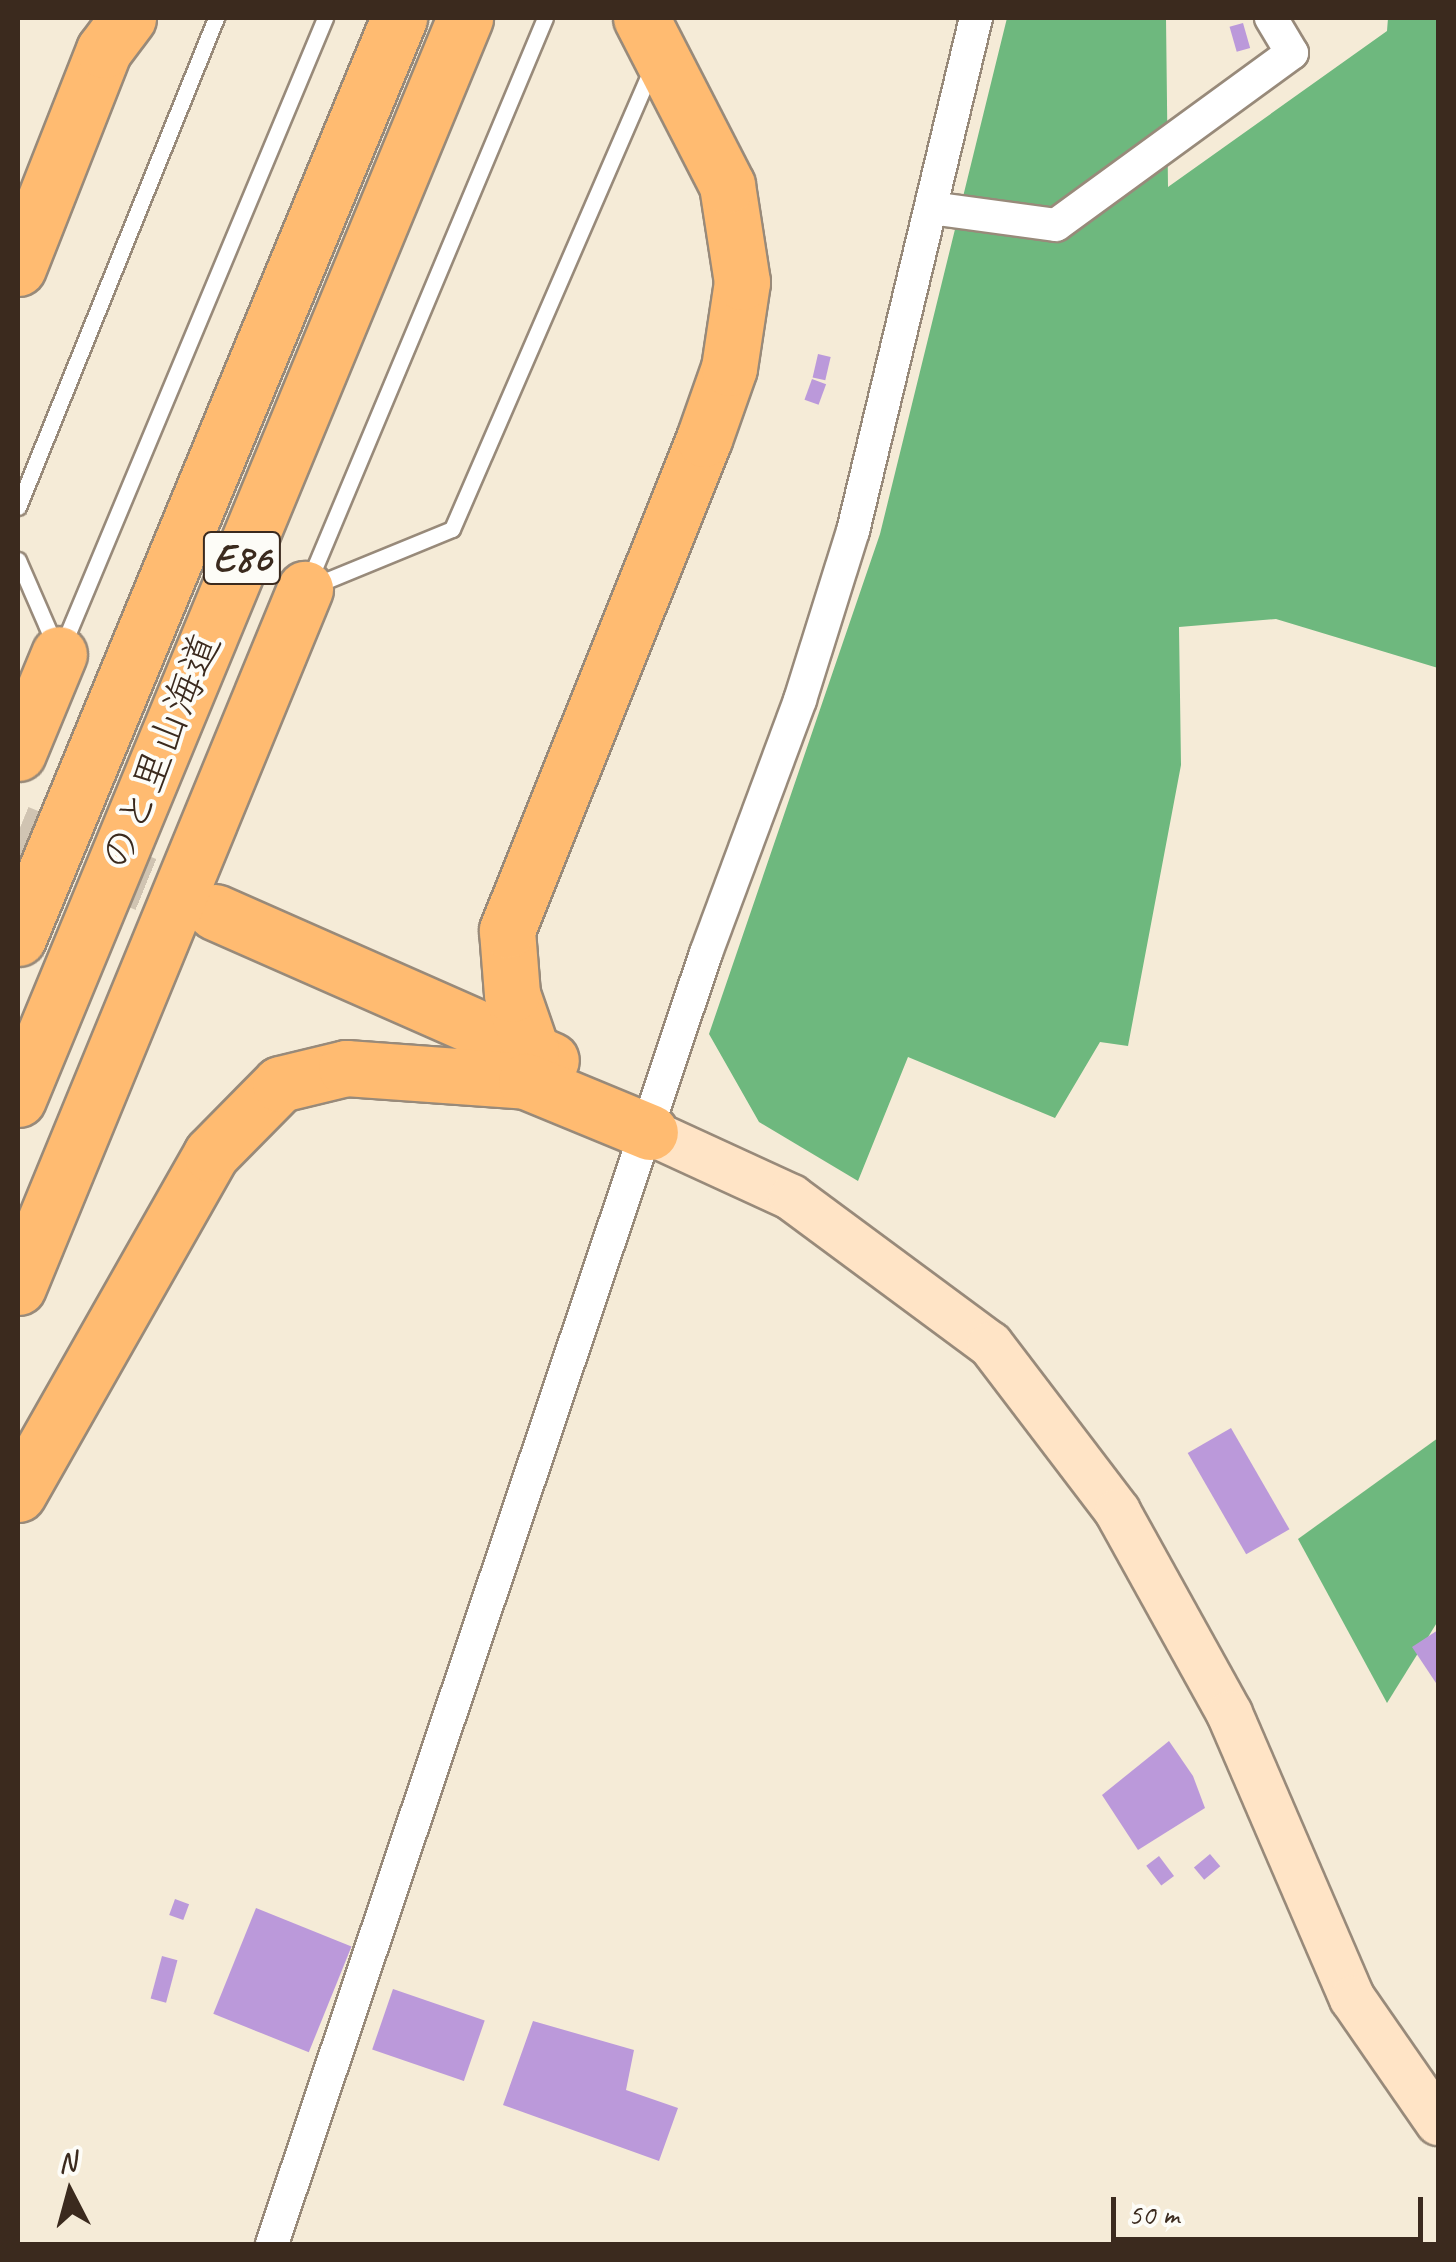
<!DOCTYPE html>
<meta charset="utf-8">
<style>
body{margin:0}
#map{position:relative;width:1456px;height:2262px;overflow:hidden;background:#f5ebd7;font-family:Caveat,"Klee One",sans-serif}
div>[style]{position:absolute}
.forest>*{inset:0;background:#6eb87e}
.building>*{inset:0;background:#bb99da;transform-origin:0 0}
.highway-tunnel>*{height:55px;margin-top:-27.5px;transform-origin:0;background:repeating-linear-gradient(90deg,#d0c4b2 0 55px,transparent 0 83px)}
.roads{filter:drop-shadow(2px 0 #988a7a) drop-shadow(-2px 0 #988a7a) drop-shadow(0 2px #988a7a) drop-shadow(0 -2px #988a7a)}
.lane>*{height:15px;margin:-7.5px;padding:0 7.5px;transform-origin:7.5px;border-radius:7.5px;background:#fff}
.street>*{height:32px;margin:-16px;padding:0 16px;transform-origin:16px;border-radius:16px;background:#fff}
.secondary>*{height:45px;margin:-22.5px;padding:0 22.5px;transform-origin:22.5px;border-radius:22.5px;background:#ffe4c6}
.highway>*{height:55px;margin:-27.5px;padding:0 27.5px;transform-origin:27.5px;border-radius:27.5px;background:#ffbb71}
span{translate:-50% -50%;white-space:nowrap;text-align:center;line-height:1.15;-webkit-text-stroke:8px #fdfcf7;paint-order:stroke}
.shield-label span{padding:2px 8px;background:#fdfcf7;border:2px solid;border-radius:8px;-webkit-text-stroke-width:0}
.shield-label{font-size:40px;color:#3b2a1e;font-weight:700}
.street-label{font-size:42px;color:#3b2a1e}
.frame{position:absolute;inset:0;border:20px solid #3b2a1e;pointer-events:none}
.north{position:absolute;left:20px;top:2142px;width:100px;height:100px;-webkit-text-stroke:8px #fdfcf7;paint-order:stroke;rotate:354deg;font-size:28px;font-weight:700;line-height:40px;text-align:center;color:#3b2a1e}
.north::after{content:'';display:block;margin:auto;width:35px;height:45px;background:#3b2a1e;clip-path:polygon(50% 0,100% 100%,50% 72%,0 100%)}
.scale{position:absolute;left:1111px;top:2197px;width:312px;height:45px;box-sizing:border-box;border:5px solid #3b2a1e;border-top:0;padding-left:12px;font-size:30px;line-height:35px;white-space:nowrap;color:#3b2a1e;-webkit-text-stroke:8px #fdfcf7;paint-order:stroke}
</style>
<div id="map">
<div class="forest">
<i style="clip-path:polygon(1007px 18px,1166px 18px,1168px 187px,1387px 31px,1388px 18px,1438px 18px,1438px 668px,1276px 619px,1179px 627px,1181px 765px,1128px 1046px,1100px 1042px,1055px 1118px,908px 1057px,858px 1181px,759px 1122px,709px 1034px,880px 534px)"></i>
<i style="clip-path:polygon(1438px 1438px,1438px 1621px,1387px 1703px,1298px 1539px)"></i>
</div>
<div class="building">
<i style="left:1243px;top:23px;width:26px;height:14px;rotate:74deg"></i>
<i style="left:818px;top:354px;width:13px;height:24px;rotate:13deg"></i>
<i style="left:812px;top:379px;width:15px;height:22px;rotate:20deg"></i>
<i style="left:1231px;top:1428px;width:117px;height:50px;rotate:60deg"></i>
<i style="clip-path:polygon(1438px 1630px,1438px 1686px,1412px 1647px)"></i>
<i style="clip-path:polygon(1169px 1741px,1193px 1776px,1205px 1808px,1138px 1850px,1102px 1795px)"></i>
<i style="left:1210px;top:1854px;width:16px;height:21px;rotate:50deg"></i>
<i style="left:1159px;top:1856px;width:25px;height:16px;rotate:53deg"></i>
<i style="left:175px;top:1899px;width:15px;height:17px;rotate:20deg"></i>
<i style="left:256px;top:1908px;width:103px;height:114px;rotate:22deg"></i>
<i style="left:162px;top:1956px;width:16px;height:44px;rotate:15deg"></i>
<i style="left:393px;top:1989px;width:97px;height:64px;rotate:19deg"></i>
<i style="clip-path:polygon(533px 2021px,634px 2050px,626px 2090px,678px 2108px,659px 2161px,503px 2105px)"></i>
</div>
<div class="highway-tunnel">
<i style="left:18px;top:832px;width:213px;rotate:22.1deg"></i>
</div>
<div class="roads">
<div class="lane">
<i style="left:18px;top:507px;width:528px;rotate:-67.96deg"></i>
<i style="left:18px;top:560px;width:93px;rotate:66.5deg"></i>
<i style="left:309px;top:581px;width:610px;rotate:-67.26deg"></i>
<i style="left:313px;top:586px;width:150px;rotate:-22.3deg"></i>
<i style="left:452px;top:529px;width:503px;rotate:-66.55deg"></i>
<i style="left:63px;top:645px;width:680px;rotate:-67.32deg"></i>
</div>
<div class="street">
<i style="left:931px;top:208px;width:126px;rotate:7.7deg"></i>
<i style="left:1056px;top:225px;width:292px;rotate:-36.1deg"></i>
<i style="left:1292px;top:53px;width:41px;rotate:-121deg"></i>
<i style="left:272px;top:2244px;width:1362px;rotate:-71.42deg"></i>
<i style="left:706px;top:953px;width:270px;rotate:-69.6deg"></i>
<i style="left:800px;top:700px;width:177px;rotate:-72.6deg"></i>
<i style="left:853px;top:531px;width:528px;rotate:-76.52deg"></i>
</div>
<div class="secondary">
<i style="left:650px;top:1132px;width:155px;rotate:24.7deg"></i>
<i style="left:791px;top:1197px;width:247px;rotate:36.5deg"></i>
<i style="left:990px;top:1344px;width:210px;rotate:52.7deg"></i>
<i style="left:1117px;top:1511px;width:231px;rotate:61deg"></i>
<i style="left:1229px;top:1713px;width:310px;rotate:66.7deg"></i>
<i style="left:1352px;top:1998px;width:151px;rotate:55.3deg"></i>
</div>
<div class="highway">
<i style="left:18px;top:268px;width:234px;rotate:-68.5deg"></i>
<i style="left:104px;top:50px;width:40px;rotate:-53deg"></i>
<i style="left:18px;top:753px;width:107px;rotate:-67.5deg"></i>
<i style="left:215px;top:912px;width:367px;rotate:23.8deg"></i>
<i style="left:18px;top:938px;width:996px;rotate:-67.5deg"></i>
<i style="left:531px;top:1049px;width:58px;rotate:-109.1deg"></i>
<i style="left:512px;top:994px;width:64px;rotate:-94.5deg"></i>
<i style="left:507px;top:930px;width:529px;rotate:-68.14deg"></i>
<i style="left:704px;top:439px;width:75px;rotate:-70.6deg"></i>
<i style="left:729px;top:368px;width:87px;rotate:-81.4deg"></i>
<i style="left:742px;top:282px;width:98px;rotate:-98.8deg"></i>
<i style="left:727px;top:185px;width:188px;rotate:-117.2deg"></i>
<i style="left:18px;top:1099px;width:1170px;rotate:-67.53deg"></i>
<i style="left:18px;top:1287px;width:755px;rotate:-67.65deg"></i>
<i style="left:18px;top:1494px;width:391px;rotate:-60.4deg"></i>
<i style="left:211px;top:1154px;width:98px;rotate:-45.4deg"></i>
<i style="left:280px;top:1084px;width:68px;rotate:-13.6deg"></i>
<i style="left:346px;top:1068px;width:180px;rotate:4.1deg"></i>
<i style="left:526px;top:1081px;width:134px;rotate:22.4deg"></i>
</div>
</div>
<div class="shield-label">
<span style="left:242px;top:558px">E86</span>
</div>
<div class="street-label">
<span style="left:161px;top:752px;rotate:-68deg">のと里山海道</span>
</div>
<div class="frame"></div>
<div class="north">N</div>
<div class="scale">50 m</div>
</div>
